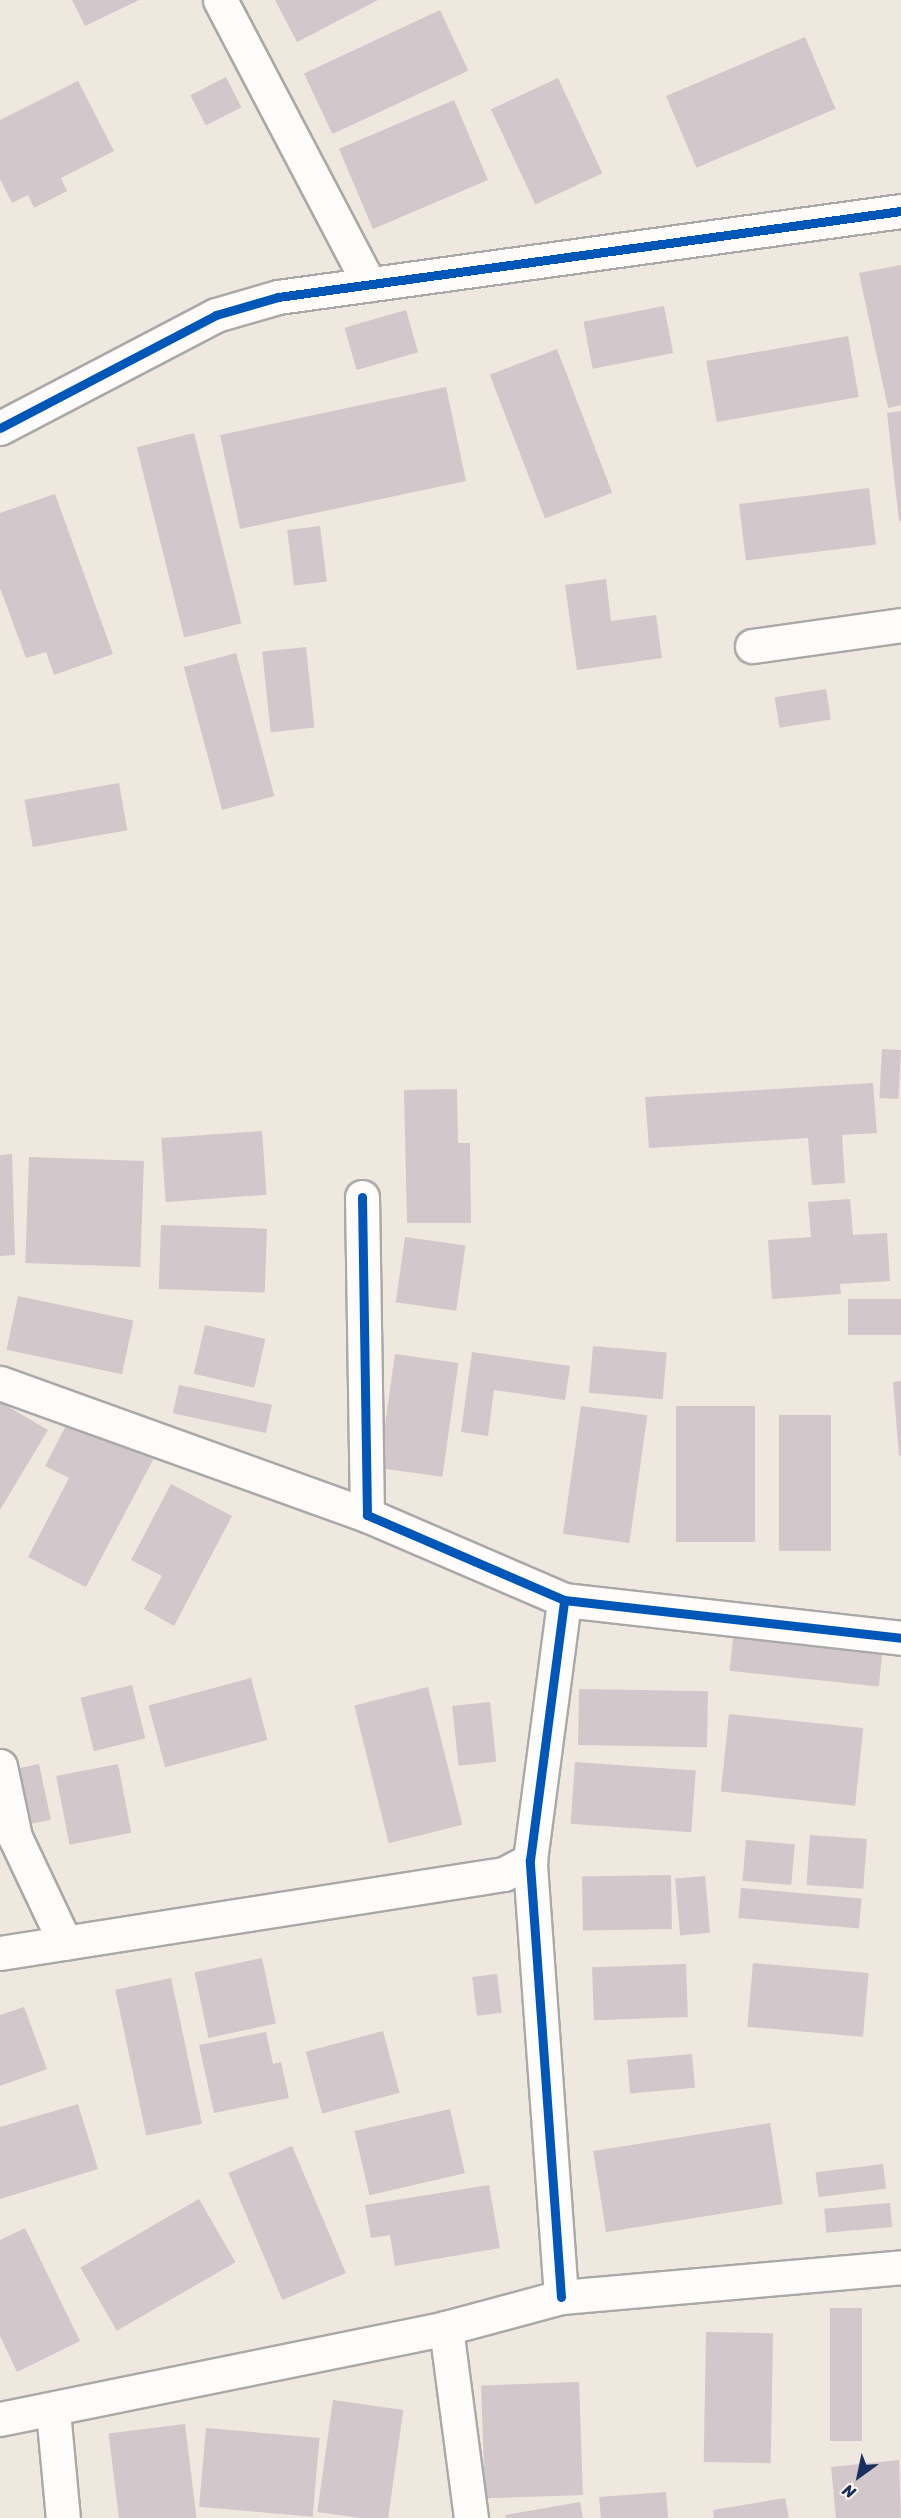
<!DOCTYPE html>
<style>
body{margin:0}
#map{position:relative;width:901px;height:2518px;overflow:hidden;background:#efe8de;font-family:Sriracha,sans-serif}
div>[style]{position:absolute}
.building>*{inset:0;background:#d2c7ca;transform-origin:0 0}
.roads{filter:drop-shadow(2px 0 #aaa9a9) drop-shadow(-2px 0 #aaa9a9) drop-shadow(0 2px #aaa9a9) drop-shadow(0 -2px #aaa9a9)}
.minor>*{height:33px;margin:-16.5px;padding:0 16.5px;transform-origin:16.5px;border-radius:16.5px;background:#fdfcfa}
.cycleway>*{height:9px;margin:-4.5px;padding:0 4.5px;transform-origin:4.5px;border-radius:4.5px;background:#0057b8}
span{translate:-50% -50%;white-space:nowrap;text-align:center;line-height:1.15;-webkit-text-stroke:4.5px #fbf7ec;paint-order:stroke}
.north{position:absolute;left:829px;top:2446px;width:60px;height:60px;-webkit-text-stroke:4px #fbf7ec;paint-order:stroke;rotate:213deg;font-size:16px;font-weight:700;line-height:24px;text-align:center;color:#1b2f5e}
.north::after{content:'';display:block;margin:auto;width:21px;height:27px;background:#1b2f5e;clip-path:polygon(50% 0,100% 100%,50% 72%,0 100%)}
</style>
<div id="map">
<div class="building">
<i style="clip-path:polygon(72px 0,139px 0,85px 26px)"></i>
<i style="clip-path:polygon(275px 0,378px 0,297px 42px)"></i>
<i style="left:440px;top:10px;width:67px;height:150px;rotate:65deg"></i>
<i style="left:805px;top:37px;width:78px;height:151px;rotate:67deg"></i>
<i style="left:226px;top:77px;width:34px;height:40px;rotate:63deg"></i>
<i style="left:558px;top:78px;width:105px;height:74px;rotate:65deg"></i>
<i style="clip-path:polygon(78px 81px,114px 151px,61px 178px,67px 191px,34px 208px,28px 195px,12px 203px,0 179px,0 120px)"></i>
<i style="left:454px;top:100px;width:87px;height:125px;rotate:67deg"></i>
<i style="clip-path:polygon(901px 265px,901px 405px,888px 408px,859px 273px)"></i>
<i style="left:664px;top:306px;width:48px;height:82px;rotate:79deg"></i>
<i style="left:406px;top:310px;width:44px;height:64px;rotate:74deg"></i>
<i style="left:848px;top:336px;width:62px;height:144px;rotate:80deg"></i>
<i style="left:557px;top:349px;width:154px;height:72px;rotate:69deg"></i>
<i style="left:446px;top:387px;width:96px;height:231px;rotate:78deg"></i>
<i style="clip-path:polygon(901px 411px,901px 521px,899px 521px,887px 413px)"></i>
<i style="left:194px;top:433px;width:196px;height:59px;rotate:76deg"></i>
<i style="left:869px;top:488px;width:57px;height:131px;rotate:83deg"></i>
<i style="clip-path:polygon(55px 494px,113px 654px,54px 675px,46px 652px,26px 658px,0 588px,0 513px)"></i>
<i style="left:320px;top:526px;width:56px;height:33px;rotate:83deg"></i>
<i style="clip-path:polygon(606px 579px,611px 621px,656px 615px,662px 658px,577px 670px,565px 585px)"></i>
<i style="left:306px;top:647px;width:81px;height:44px;rotate:84deg"></i>
<i style="left:236px;top:653px;width:148px;height:54px;rotate:75deg"></i>
<i style="left:826px;top:689px;width:31px;height:52px;rotate:81deg"></i>
<i style="left:119px;top:783px;width:48px;height:96px;rotate:80deg"></i>
<i style="left:882px;top:1049px;width:19px;height:49px;rotate:3deg"></i>
<i style="clip-path:polygon(873px 1083px,877px 1133px,842px 1135px,845px 1183px,812px 1185px,808px 1138px,649px 1148px,645px 1097px)"></i>
<i style="clip-path:polygon(457px 1089px,458px 1143px,470px 1143px,471px 1223px,407px 1223px,404px 1090px)"></i>
<i style="left:262px;top:1131px;width:64px;height:101px;rotate:86deg"></i>
<i style="clip-path:polygon(12px 1154px,15px 1255px,0 1256px,0 1155px)"></i>
<i style="left:29px;top:1157px;width:115px;height:106px;rotate:2deg"></i>
<i style="clip-path:polygon(850px 1199px,853px 1235px,887px 1233px,890px 1281px,840px 1284px,841px 1294px,772px 1299px,768px 1240px,811px 1237px,808px 1202px)"></i>
<i style="left:161px;top:1225px;width:106px;height:64px;rotate:2deg"></i>
<i style="left:405px;top:1237px;width:61px;height:66px;rotate:8deg"></i>
<i style="left:18px;top:1296px;width:118px;height:55px;rotate:12deg"></i>
<i style="left:901px;top:1299px;width:36px;height:53px;rotate:90deg"></i>
<i style="left:205px;top:1325px;width:62px;height:50px;rotate:13deg"></i>
<i style="left:593px;top:1346px;width:74px;height:47px;rotate:5deg"></i>
<i style="clip-path:polygon(472px 1352px,570px 1366px,565px 1400px,494px 1390px,488px 1436px,461px 1432px)"></i>
<i style="left:395px;top:1354px;width:64px;height:115px;rotate:8deg"></i>
<i style="clip-path:polygon(901px 1381px,901px 1455px,899px 1456px,893px 1382px)"></i>
<i style="left:179px;top:1385px;width:95px;height:29px;rotate:12deg"></i>
<i style="clip-path:polygon(0 1402px,48px 1430px,0 1510px)"></i>
<i style="left:581px;top:1406px;width:67px;height:129px;rotate:8deg"></i>
<i style="left:755px;top:1406px;width:136px;height:79px;rotate:90deg"></i>
<i style="clip-path:polygon(72px 1414px,154px 1458px,86px 1587px,28px 1557px,69px 1478px,45px 1466px)"></i>
<i style="left:779px;top:1415px;width:52px;height:136px"></i>
<i style="clip-path:polygon(171px 1484px,232px 1516px,174px 1626px,144px 1609px,162px 1576px,131px 1560px)"></i>
<i style="left:734px;top:1629px;width:150px;height:42px;rotate:6deg"></i>
<i style="left:251px;top:1678px;width:64px;height:106px;rotate:75deg"></i>
<i style="left:132px;top:1685px;width:55px;height:53px;rotate:76deg"></i>
<i style="left:428px;top:1687px;width:142px;height:76px;rotate:76deg"></i>
<i style="left:579px;top:1689px;width:129px;height:56px;rotate:1deg"></i>
<i style="left:490px;top:1702px;width:60px;height:38px;rotate:84deg"></i>
<i style="left:729px;top:1714px;width:135px;height:78px;rotate:6deg"></i>
<i style="left:575px;top:1762px;width:121px;height:62px;rotate:4deg"></i>
<i style="left:39px;top:1764px;width:57px;height:27px;rotate:78deg"></i>
<i style="left:118px;top:1764px;width:70px;height:63px;rotate:79deg"></i>
<i style="left:810px;top:1835px;width:57px;height:50px;rotate:4deg"></i>
<i style="left:746px;top:1840px;width:49px;height:41px;rotate:5deg"></i>
<i style="left:671px;top:1875px;width:54px;height:89px;rotate:89deg"></i>
<i style="left:705px;top:1876px;width:57px;height:30px;rotate:85deg"></i>
<i style="left:741px;top:1888px;width:121px;height:30px;rotate:5deg"></i>
<i style="left:262px;top:1958px;width:67px;height:69px;rotate:78deg"></i>
<i style="left:753px;top:1963px;width:116px;height:64px;rotate:5deg"></i>
<i style="left:686px;top:1964px;width:53px;height:94px;rotate:88deg"></i>
<i style="left:497px;top:1974px;width:39px;height:25px;rotate:83deg"></i>
<i style="left:171px;top:1978px;width:149px;height:57px;rotate:78deg"></i>
<i style="clip-path:polygon(24px 2007px,47px 2069px,0 2086px,0 2015px)"></i>
<i style="left:383px;top:2031px;width:64px;height:80px;rotate:75deg"></i>
<i style="clip-path:polygon(266px 2032px,273px 2064px,281px 2062px,289px 2098px,214px 2113px,199px 2045px)"></i>
<i style="left:692px;top:2054px;width:34px;height:65px;rotate:85deg"></i>
<i style="clip-path:polygon(78px 2104px,98px 2169px,0 2199px,0 2127px)"></i>
<i style="left:450px;top:2109px;width:66px;height:98px;rotate:77deg"></i>
<i style="left:770px;top:2123px;width:82px;height:179px;rotate:81deg"></i>
<i style="left:292px;top:2146px;width:138px;height:69px;rotate:67deg"></i>
<i style="left:883px;top:2164px;width:25px;height:68px;rotate:83deg"></i>
<i style="clip-path:polygon(489px 2185px,500px 2248px,395px 2266px,390px 2235px,371px 2238px,365px 2205px)"></i>
<i style="left:199px;top:2199px;width:73px;height:137px;rotate:60deg"></i>
<i style="left:890px;top:2203px;width:24px;height:66px;rotate:85deg"></i>
<i style="clip-path:polygon(25px 2228px,80px 2341px,17px 2372px,0 2336px,0 2240px)"></i>
<i style="left:830px;top:2308px;width:32px;height:133px"></i>
<i style="left:706px;top:2332px;width:67px;height:130px;rotate:1deg"></i>
<i style="left:579px;top:2382px;width:113px;height:98px;rotate:88deg"></i>
<i style="left:333px;top:2400px;width:71px;height:113px;rotate:8deg"></i>
<i style="left:185px;top:2424px;width:95px;height:77px;rotate:83deg"></i>
<i style="left:206px;top:2428px;width:114px;height:79px;rotate:5deg"></i>
<i style="clip-path:polygon(899px 2460px,901px 2518px,836px 2518px,831px 2467px)"></i>
<i style="clip-path:polygon(666px 2492px,668px 2518px,601px 2518px,599px 2497px)"></i>
<i style="clip-path:polygon(785px 2498px,789px 2518px,714px 2518px,713px 2510px)"></i>
<i style="clip-path:polygon(580px 2502px,583px 2518px,506px 2518px,505px 2515px)"></i>
</div>
<div class="roads">
<div class="minor">
<i style="left:220px;top:0;width:321px;rotate:62.3deg"></i>
<i style="left:0;top:428px;width:244px;rotate:-27.6deg"></i>
<i style="left:216px;top:315px;width:65px;rotate:-16.2deg"></i>
<i style="left:278px;top:297px;width:629px;rotate:-7.86deg"></i>
<i style="left:752px;top:646px;width:150px;rotate:-8deg"></i>
<i style="left:362px;top:1197px;width:318px;rotate:89.1deg"></i>
<i style="left:367px;top:1515px;width:215px;rotate:23.3deg"></i>
<i style="left:564px;top:1600px;width:339px;rotate:6.4deg"></i>
<i style="left:0;top:1383px;width:390px;rotate:19.8deg"></i>
<i style="left:0;top:1766px;width:73px;rotate:78.1deg"></i>
<i style="left:15px;top:1837px;width:117px;rotate:64.7deg"></i>
<i style="left:0;top:1953px;width:510px;rotate:-8.91deg"></i>
<i style="left:504px;top:1874px;width:30px;rotate:-28deg"></i>
<i style="left:561px;top:2297px;width:438px;rotate:-94.1deg"></i>
<i style="left:530px;top:1860px;width:262px;rotate:-82.5deg"></i>
<i style="left:53px;top:2411px;width:107px;rotate:84.7deg"></i>
<i style="left:0;top:2419px;width:455px;rotate:-11.5deg"></i>
<i style="left:471px;top:2518px;width:192px;rotate:-97.5deg"></i>
<i style="left:446px;top:2328px;width:119px;rotate:-15.1deg"></i>
<i style="left:561px;top:2297px;width:341px;rotate:-5deg"></i>
</div>
</div>
<div class="cycleway">
<i style="left:0;top:428px;width:244px;rotate:-27.6deg"></i>
<i style="left:216px;top:315px;width:65px;rotate:-16.2deg"></i>
<i style="left:278px;top:297px;width:629px;rotate:-7.86deg"></i>
<i style="left:362px;top:1197px;width:318px;rotate:89.1deg"></i>
<i style="left:367px;top:1515px;width:215px;rotate:23.3deg"></i>
<i style="left:564px;top:1600px;width:339px;rotate:6.4deg"></i>
<i style="left:561px;top:2297px;width:438px;rotate:-94.1deg"></i>
<i style="left:530px;top:1860px;width:262px;rotate:-82.5deg"></i>
</div>
<div class="north">N</div>
</div>
